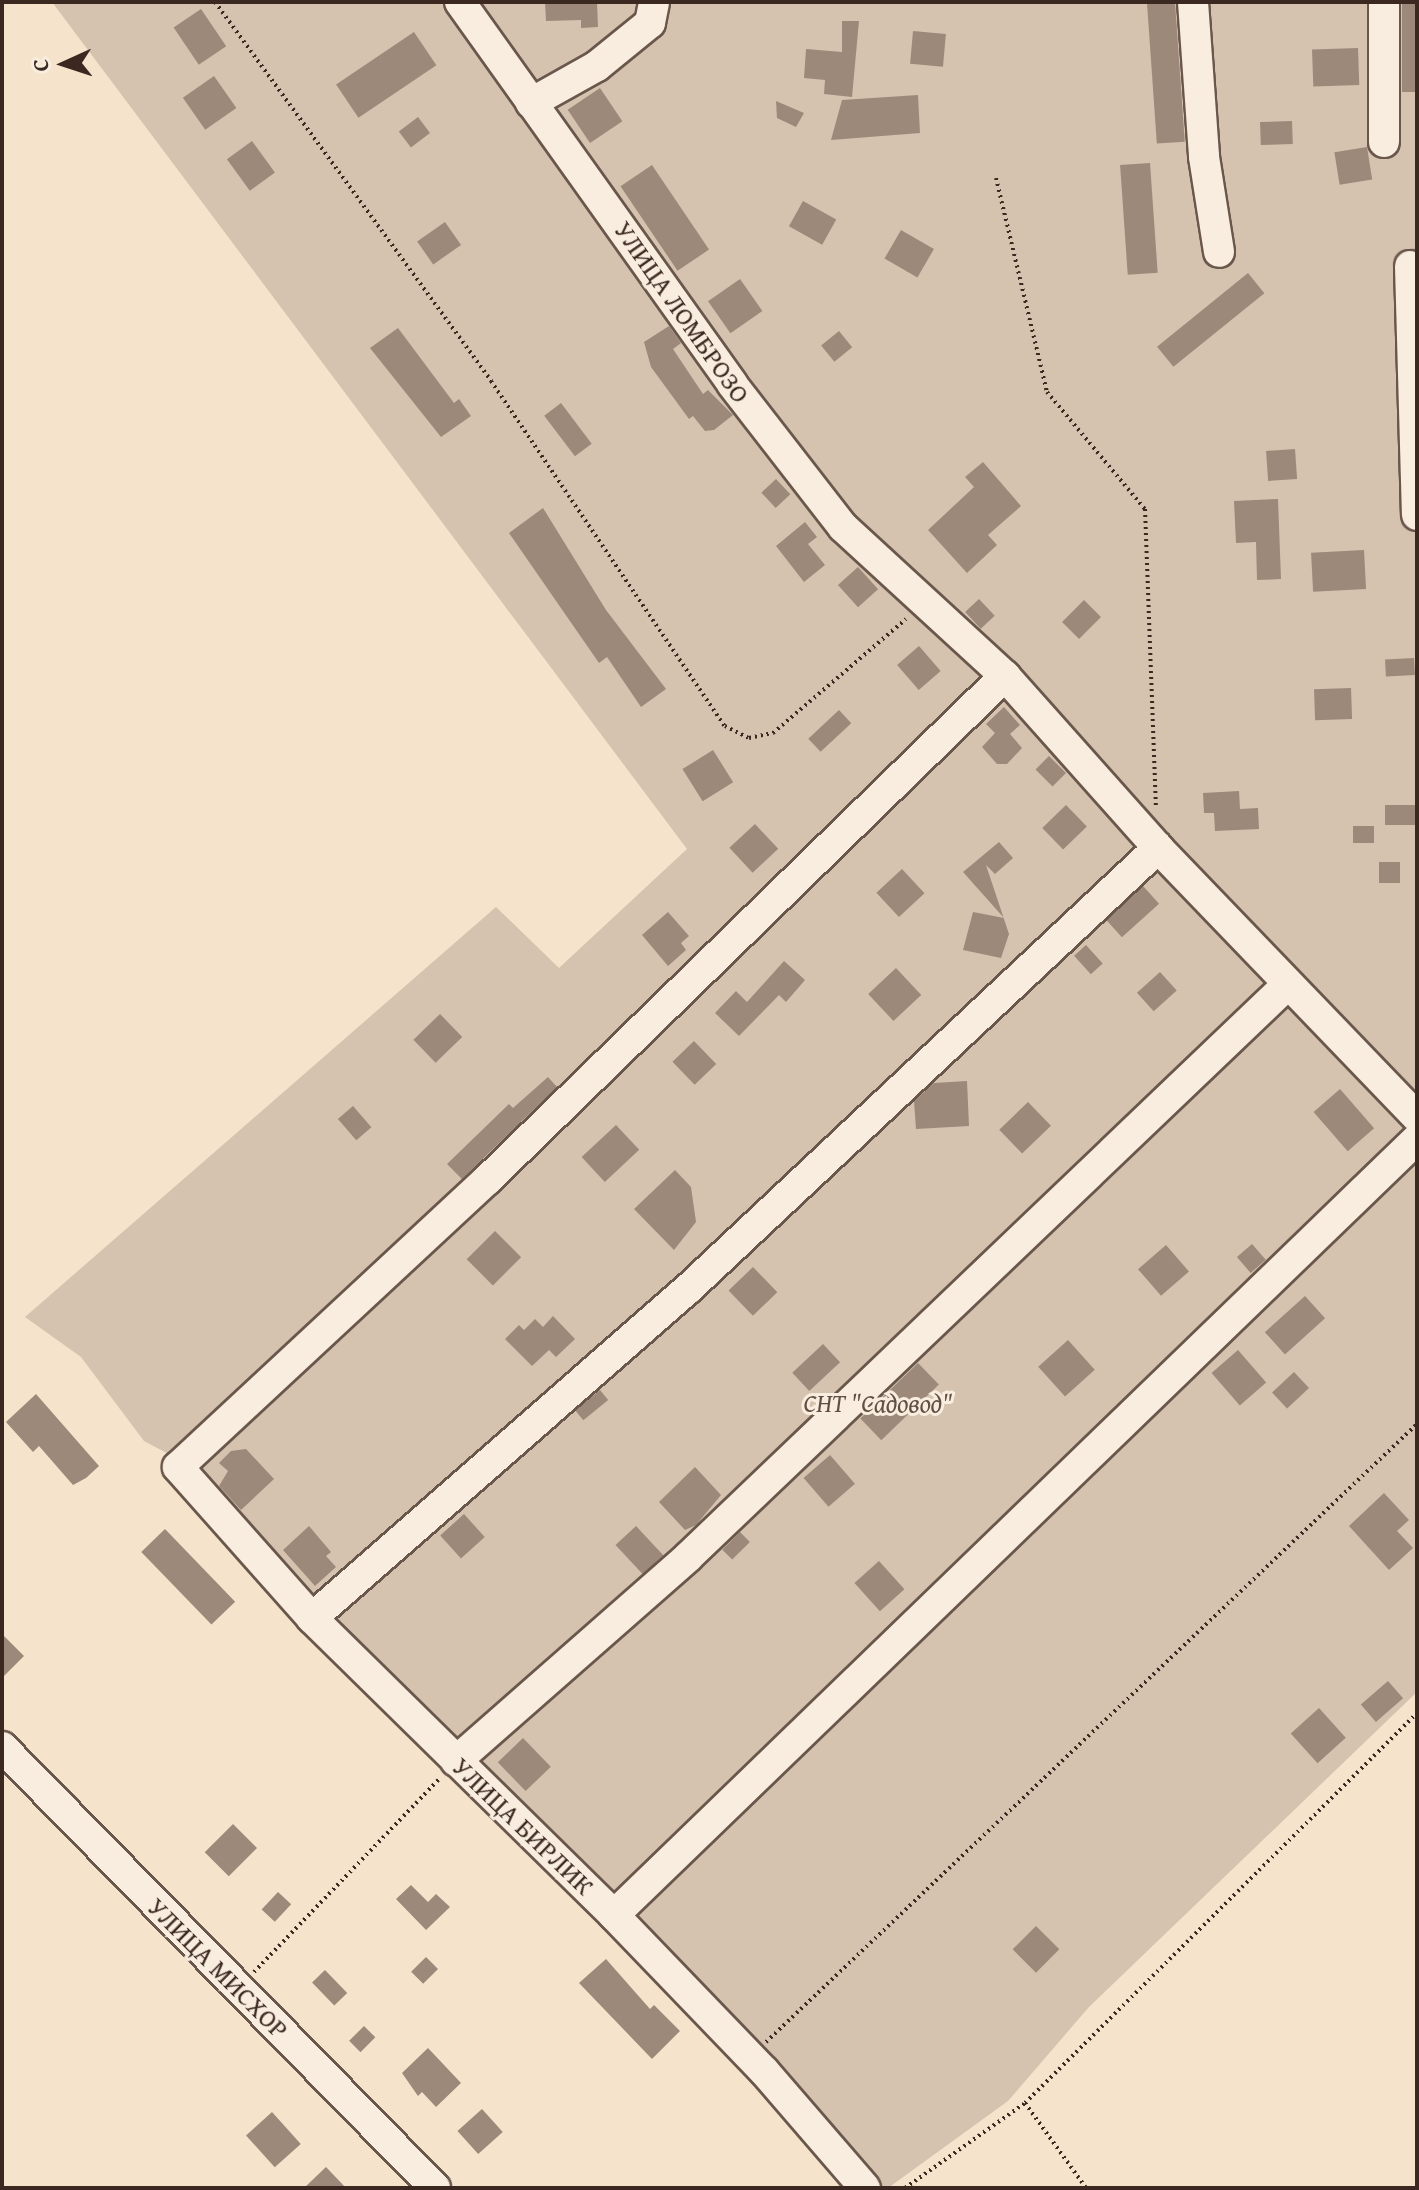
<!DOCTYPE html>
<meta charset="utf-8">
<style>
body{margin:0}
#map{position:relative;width:1419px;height:2190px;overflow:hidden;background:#f5e3cc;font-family:"Gentium Book Plus",serif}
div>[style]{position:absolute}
.green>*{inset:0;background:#d5c3af}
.building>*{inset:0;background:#9c897a;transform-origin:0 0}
.path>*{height:4px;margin-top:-2px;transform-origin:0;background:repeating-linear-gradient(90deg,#3b2821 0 2px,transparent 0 6px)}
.roads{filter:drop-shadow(2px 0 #6a574c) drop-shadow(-2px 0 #6a574c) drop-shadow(0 2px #6a574c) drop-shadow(0 -2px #6a574c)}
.minor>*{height:30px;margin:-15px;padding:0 15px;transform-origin:15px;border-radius:15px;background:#f8edde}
span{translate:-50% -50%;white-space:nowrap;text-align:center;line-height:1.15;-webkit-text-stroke:6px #f8edde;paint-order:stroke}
.street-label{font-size:26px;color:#3b2821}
.park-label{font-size:26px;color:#624f44;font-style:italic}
.frame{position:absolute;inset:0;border:4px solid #3b2821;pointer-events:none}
.north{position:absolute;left:24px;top:24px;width:80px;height:80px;-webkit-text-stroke:6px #f8edde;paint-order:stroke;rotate:267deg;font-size:22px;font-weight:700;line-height:32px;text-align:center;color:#3b2821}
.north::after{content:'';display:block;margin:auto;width:28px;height:36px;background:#3b2821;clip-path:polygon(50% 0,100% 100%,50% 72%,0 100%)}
</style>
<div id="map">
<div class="green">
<i style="clip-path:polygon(52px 2px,1417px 2px,1417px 1692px,1089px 2007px,1008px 2101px,888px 2188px,875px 2188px,312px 1601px,197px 1469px,144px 1441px,81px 1357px,25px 1317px,496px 907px,559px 968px,687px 849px)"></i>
</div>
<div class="building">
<i style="clip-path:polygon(545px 2px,597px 2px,598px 27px,581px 28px,581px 20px,546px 21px)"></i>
<i style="left:1175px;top:2px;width:140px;height:28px;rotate:86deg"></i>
<i style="left:1402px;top:2px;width:15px;height:90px"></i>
<i style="left:201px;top:9px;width:45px;height:33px;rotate:56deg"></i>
<i style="clip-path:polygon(842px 21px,859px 21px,852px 97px,824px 94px,825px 80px,804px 78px,806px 49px,842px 52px)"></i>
<i style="left:913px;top:31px;width:33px;height:33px;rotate:5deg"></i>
<i style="left:414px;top:32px;width:40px;height:94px;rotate:56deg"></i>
<i style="left:1358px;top:48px;width:37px;height:46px;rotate:88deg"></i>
<i style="left:214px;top:76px;width:39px;height:38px;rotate:55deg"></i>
<i style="left:600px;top:88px;width:40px;height:39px;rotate:56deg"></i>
<i style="clip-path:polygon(918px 95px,920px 133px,831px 140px,842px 100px)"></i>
<i style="clip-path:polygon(776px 101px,804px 113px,796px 127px,777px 118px)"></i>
<i style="left:418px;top:117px;width:20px;height:24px;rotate:53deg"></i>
<i style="left:1292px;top:121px;width:23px;height:32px;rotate:88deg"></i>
<i style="left:252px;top:141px;width:39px;height:31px;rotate:54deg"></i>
<i style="left:1367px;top:147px;width:33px;height:33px;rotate:81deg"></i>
<i style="left:1150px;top:163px;width:110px;height:30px;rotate:86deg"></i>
<i style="left:652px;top:165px;width:102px;height:38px;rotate:56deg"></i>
<i style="left:803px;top:201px;width:38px;height:29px;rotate:29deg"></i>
<i style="left:445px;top:222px;width:28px;height:34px;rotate:55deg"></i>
<i style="left:901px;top:230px;width:38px;height:33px;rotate:30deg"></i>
<i style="left:1248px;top:273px;width:26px;height:117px;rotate:51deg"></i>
<i style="left:740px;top:279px;width:39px;height:39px;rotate:55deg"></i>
<i style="clip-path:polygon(669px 326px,681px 343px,673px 349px,703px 394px,708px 390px,733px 415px,714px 430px,705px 431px,693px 416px,689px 419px,651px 367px,644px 342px)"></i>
<i style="clip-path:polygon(398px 328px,454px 403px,459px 399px,471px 416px,441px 437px,370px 348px)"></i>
<i style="left:839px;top:331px;width:21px;height:23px;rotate:51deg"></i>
<i style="left:561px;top:403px;width:51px;height:21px;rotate:53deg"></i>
<i style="left:1295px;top:449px;width:30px;height:29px;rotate:86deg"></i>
<i style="clip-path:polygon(983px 462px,1021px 506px,988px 535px,997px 545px,967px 573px,928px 530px,974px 487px,965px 477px)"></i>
<i style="left:776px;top:479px;width:21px;height:20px;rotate:47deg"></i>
<i style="clip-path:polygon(1278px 499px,1281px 579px,1257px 580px,1256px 542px,1236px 543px,1234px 501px)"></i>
<i style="clip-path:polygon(543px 508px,606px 610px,666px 689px,641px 707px,607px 657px,599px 663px,509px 533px)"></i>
<i style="clip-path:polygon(805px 522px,817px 537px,808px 544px,825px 565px,804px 582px,776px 546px)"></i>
<i style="left:1364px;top:550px;width:39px;height:53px;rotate:87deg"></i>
<i style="left:858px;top:567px;width:30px;height:27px;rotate:48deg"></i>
<i style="left:979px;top:599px;width:23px;height:19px;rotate:47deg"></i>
<i style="left:1084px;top:600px;width:24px;height:31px;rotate:45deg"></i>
<i style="left:919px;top:646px;width:33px;height:29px;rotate:49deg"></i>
<i style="left:1414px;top:658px;width:17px;height:29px;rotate:87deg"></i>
<i style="left:1351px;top:688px;width:31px;height:37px;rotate:88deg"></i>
<i style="clip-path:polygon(1004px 707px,1020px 725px,1010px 734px,1022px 748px,1007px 764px,997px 764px,982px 747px,995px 733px,986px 724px)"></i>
<i style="left:839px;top:710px;width:18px;height:42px;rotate:47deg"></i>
<i style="left:713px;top:750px;width:38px;height:36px;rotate:58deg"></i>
<i style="left:1049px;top:756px;width:24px;height:19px;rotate:45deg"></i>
<i style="clip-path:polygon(1239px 791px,1240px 809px,1258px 808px,1259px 829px,1215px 831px,1214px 813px,1204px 813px,1203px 793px)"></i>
<i style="left:1066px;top:805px;width:30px;height:33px;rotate:46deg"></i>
<i style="left:1417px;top:805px;width:20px;height:32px;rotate:90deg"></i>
<i style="left:755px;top:824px;width:34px;height:35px;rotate:47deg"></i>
<i style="left:1353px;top:826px;width:21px;height:17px"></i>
<i style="clip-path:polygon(999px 842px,1013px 858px,995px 874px,986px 865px,1009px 934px,1001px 958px,963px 950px,973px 912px,1004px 918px,963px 872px)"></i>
<i style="left:1400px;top:862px;width:21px;height:21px;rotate:90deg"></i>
<i style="left:902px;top:869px;width:33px;height:35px;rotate:47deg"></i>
<i style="left:1143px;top:886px;width:24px;height:50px;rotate:48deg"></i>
<i style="clip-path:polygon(668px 912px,689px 936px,681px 943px,686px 950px,668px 966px,642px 935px)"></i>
<i style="left:1086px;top:945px;width:25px;height:16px;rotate:48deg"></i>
<i style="clip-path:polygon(784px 961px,805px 980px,786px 1002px,779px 995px,739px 1036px,715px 1013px,736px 991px,747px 1002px)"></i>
<i style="left:896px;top:968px;width:37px;height:38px;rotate:47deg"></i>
<i style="left:1160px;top:972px;width:25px;height:31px;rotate:48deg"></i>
<i style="left:440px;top:1014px;width:32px;height:37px;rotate:46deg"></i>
<i style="left:694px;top:1041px;width:32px;height:30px;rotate:46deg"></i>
<i style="clip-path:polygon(548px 1077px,557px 1087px,462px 1179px,447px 1164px,509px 1104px,513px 1108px)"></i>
<i style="clip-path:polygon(967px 1081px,969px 1126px,916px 1129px,914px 1101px,934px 1083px)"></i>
<i style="left:1340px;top:1089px;width:52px;height:35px;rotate:49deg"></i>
<i style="left:1028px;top:1102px;width:33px;height:40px;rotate:46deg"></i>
<i style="left:353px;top:1106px;width:28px;height:20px;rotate:49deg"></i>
<i style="left:616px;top:1125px;width:34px;height:47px;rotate:47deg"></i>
<i style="clip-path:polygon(675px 1170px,691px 1187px,696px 1222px,674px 1250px,634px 1209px)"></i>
<i style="left:495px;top:1231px;width:37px;height:40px;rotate:45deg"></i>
<i style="left:1252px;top:1244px;width:21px;height:20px;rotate:49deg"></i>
<i style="left:1166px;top:1245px;width:35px;height:37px;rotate:49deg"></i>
<i style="left:753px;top:1267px;width:35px;height:34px;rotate:46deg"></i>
<i style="left:1305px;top:1296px;width:30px;height:54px;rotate:48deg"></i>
<i style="clip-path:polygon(553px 1316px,575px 1339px,556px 1357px,549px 1350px,532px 1366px,505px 1339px,519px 1325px,524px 1330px,535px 1319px,543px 1327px)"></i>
<i style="left:1068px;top:1340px;width:40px;height:40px;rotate:48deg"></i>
<i style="left:823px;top:1344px;width:25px;height:42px;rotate:47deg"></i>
<i style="left:1238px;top:1350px;width:43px;height:35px;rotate:49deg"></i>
<i style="left:918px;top:1363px;width:30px;height:80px;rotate:46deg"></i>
<i style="left:1294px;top:1372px;width:22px;height:30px;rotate:47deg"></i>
<i style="left:600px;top:1390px;width:13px;height:32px;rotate:51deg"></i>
<i style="clip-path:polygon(36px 1394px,99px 1466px,86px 1478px,73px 1485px,39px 1446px,33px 1452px,6px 1422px)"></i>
<i style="clip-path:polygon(246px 1449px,274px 1479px,241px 1510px,219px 1486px,228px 1471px,219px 1463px,231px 1451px)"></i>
<i style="left:830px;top:1455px;width:38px;height:35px;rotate:49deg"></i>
<i style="clip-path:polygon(695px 1467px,721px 1495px,696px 1525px,685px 1530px,659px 1502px)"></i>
<i style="clip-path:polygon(1384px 1493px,1409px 1520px,1397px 1531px,1413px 1548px,1389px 1570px,1349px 1526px)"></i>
<i style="left:464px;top:1514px;width:31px;height:32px;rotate:48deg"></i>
<i style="clip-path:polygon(309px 1526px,331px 1552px,326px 1556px,336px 1567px,315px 1586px,283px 1550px)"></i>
<i style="left:636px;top:1526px;width:40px;height:28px;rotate:47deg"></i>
<i style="left:165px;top:1529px;width:101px;height:33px;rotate:46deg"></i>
<i style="left:740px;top:1532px;width:14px;height:25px;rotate:45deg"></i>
<i style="left:879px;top:1561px;width:38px;height:33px;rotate:48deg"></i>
<i style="clip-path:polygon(2px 1634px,24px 1656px,2px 1678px)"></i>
<i style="left:1388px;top:1681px;width:23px;height:36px;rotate:49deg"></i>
<i style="left:1319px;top:1708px;width:40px;height:38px;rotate:48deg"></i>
<i style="left:523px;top:1738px;width:40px;height:35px;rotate:46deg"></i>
<i style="left:233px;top:1824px;width:34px;height:40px;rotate:45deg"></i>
<i style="clip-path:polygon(411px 1885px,428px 1902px,436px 1894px,450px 1907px,426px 1930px,396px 1899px)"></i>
<i style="left:278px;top:1892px;width:18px;height:24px;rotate:43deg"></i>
<i style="left:1036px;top:1926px;width:33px;height:33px;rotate:45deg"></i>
<i style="left:426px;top:1957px;width:17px;height:21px;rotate:45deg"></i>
<i style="clip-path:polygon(606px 1959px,650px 2009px,654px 2005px,680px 2031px,652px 2059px,579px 1983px)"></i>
<i style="left:325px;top:1970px;width:32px;height:18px;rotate:46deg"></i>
<i style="left:364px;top:2026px;width:16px;height:21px;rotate:45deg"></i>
<i style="clip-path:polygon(428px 2048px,461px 2083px,436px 2107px,422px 2092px,418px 2096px,402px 2073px)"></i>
<i style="left:482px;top:2109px;width:31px;height:33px;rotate:48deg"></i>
<i style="left:272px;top:2112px;width:43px;height:35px;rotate:48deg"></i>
<i style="clip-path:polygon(326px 2167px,346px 2188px,304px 2188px)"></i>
</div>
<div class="path">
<i style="left:215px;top:2px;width:469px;rotate:53.9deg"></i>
<i style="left:491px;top:381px;width:417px;rotate:55.9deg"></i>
<i style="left:725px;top:726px;width:27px;rotate:27deg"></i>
<i style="left:749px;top:738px;width:25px;rotate:-12deg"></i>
<i style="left:773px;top:733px;width:175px;rotate:-40.6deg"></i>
<i style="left:996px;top:178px;width:220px;rotate:76.6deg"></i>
<i style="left:1047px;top:392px;width:153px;rotate:50.1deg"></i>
<i style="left:1145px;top:509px;width:300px;rotate:87.9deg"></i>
<i style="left:254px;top:1972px;width:267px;rotate:-46.2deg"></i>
<i style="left:766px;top:2042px;width:898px;rotate:-43.51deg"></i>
<i style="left:1025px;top:2103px;width:105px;rotate:54.3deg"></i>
<i style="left:905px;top:2188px;width:147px;rotate:-35.3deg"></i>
<i style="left:1025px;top:2103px;width:553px;rotate:-44.85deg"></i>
</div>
<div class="roads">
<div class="minor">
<i style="left:460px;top:2px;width:469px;rotate:54.5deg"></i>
<i style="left:732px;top:384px;width:181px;rotate:52.2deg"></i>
<i style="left:843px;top:527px;width:220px;rotate:42.6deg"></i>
<i style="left:1005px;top:676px;width:230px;rotate:48.3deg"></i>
<i style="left:1158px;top:848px;width:373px;rotate:46.1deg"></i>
<i style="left:1193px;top:2px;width:155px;rotate:85.9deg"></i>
<i style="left:1204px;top:157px;width:96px;rotate:81deg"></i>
<i style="left:531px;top:103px;width:76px;rotate:-29.3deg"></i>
<i style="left:597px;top:66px;width:68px;rotate:-39.1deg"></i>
<i style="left:650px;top:23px;width:21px;rotate:-79deg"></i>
<i style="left:1384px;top:142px;width:140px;rotate:-90deg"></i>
<i style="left:1410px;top:266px;width:249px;rotate:88.4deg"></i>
<i style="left:312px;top:1618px;width:500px;rotate:-41.2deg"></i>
<i style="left:688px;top:1289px;width:645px;rotate:-43.18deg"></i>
<i style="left:2px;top:1747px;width:618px;rotate:45.52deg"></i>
<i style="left:456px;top:1761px;width:309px;rotate:-41.3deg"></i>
<i style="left:688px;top:1557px;width:828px;rotate:-43.68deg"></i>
<i style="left:614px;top:1915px;width:1117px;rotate:-44.02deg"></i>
<i style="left:865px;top:2188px;width:155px;rotate:-130.8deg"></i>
<i style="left:764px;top:2071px;width:216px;rotate:-133.9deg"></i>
<i style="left:614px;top:1915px;width:424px;rotate:-135.5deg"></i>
<i style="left:312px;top:1618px;width:202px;rotate:-131.6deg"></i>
<i style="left:178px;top:1467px;width:422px;rotate:-42.9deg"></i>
<i style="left:487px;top:1180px;width:723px;rotate:-44.22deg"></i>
</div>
</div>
<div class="street-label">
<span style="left:682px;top:312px;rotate:55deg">УЛИЦА ЛОМБРОЗО</span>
<span style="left:523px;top:1826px;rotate:44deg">УЛИЦА БИРЛИК</span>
<span style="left:218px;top:1968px;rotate:45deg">УЛИЦА МИСХОР</span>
</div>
<div class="park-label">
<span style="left:878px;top:1403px">СНТ "Садовод"</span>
</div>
<div class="frame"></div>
<div class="north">С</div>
</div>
